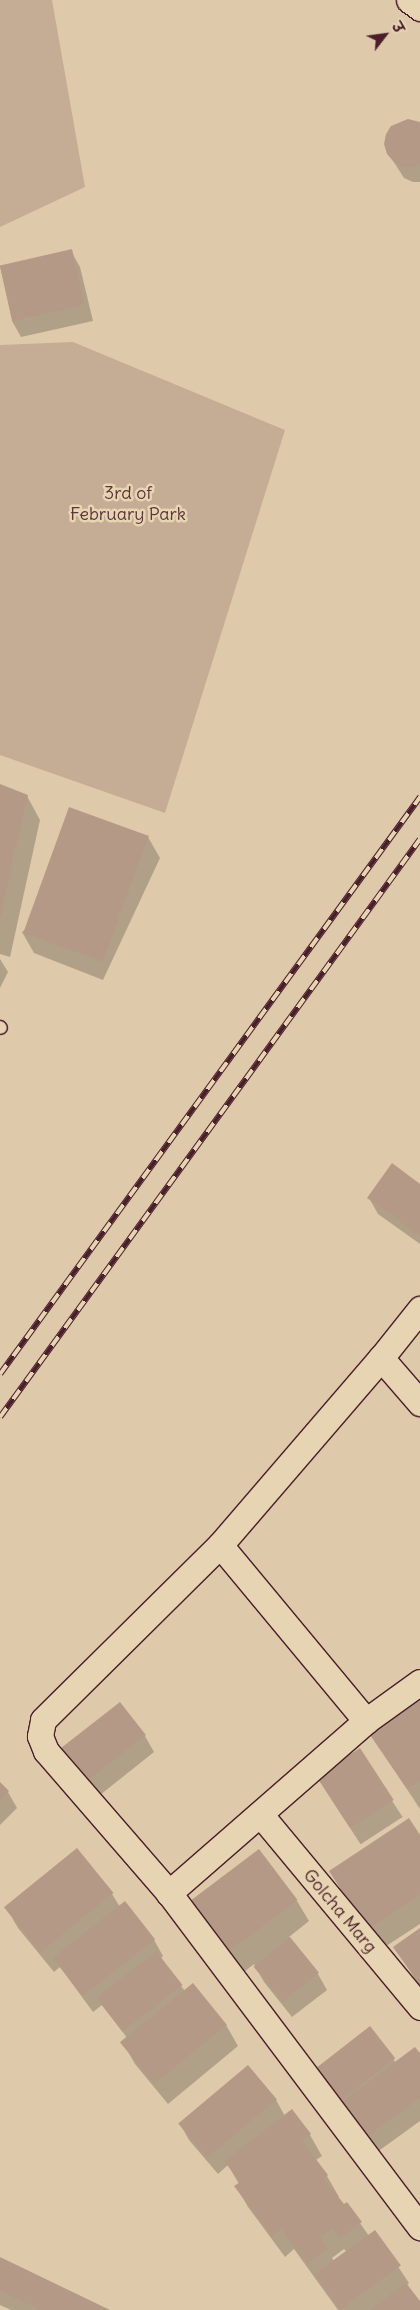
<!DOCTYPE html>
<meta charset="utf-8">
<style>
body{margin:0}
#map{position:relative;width:420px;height:2310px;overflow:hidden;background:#dec9aa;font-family:Delius,"Playpen Sans Deva",sans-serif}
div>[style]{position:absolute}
.green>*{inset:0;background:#c5ad95}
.shadow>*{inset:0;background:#0003;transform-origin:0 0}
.building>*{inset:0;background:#b49a86;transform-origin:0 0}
.roads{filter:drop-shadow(1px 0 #4a1f2b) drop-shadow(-1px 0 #4a1f2b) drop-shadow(0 1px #4a1f2b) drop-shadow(0 -1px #4a1f2b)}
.lane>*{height:12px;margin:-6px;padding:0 6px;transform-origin:6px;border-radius:6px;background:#e7d4b2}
.street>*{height:25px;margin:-12.5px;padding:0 12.5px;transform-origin:12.5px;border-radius:12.5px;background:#e7d4b2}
.rail>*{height:5.5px;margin-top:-2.75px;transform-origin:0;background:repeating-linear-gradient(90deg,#e7d4b2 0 11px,#4a1f2b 0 22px);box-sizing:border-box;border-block:1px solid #4a1f2b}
span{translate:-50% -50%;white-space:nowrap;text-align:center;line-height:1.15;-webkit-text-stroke:5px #e7d4b2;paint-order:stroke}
.park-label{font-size:18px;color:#5c343b}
.street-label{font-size:18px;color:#4a1f2b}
.north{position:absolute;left:360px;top:10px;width:50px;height:50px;-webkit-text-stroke:4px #e7d4b2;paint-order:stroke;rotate:60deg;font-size:14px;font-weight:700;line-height:20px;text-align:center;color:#4a1f2b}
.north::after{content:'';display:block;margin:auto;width:18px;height:22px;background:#4a1f2b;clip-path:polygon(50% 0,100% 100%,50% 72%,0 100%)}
</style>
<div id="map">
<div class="green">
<i style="clip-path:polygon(0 0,52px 0,85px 187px,0 227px)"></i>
<i style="clip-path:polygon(73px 342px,285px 430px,165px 813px,0 755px,0 345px)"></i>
</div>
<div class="shadow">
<i style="clip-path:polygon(408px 120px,420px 123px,420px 182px,413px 182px,404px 178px,388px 153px)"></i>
<i style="clip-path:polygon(71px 251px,80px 267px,93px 321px,21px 337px,12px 321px,0 266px)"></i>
<i style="clip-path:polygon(0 786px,27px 796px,40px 820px,10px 957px,0 954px)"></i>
<i style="clip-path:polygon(148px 837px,160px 858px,103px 980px,34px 953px,22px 932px)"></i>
<i style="clip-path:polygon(0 959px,8px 972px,0 988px)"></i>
<i style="clip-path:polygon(420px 1185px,420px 1244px,378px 1214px,369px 1198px)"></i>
<i style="clip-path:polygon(420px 1699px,420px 1809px,370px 1733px)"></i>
<i style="clip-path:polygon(120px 1704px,145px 1736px,154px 1752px,90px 1803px,65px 1772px)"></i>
<i style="left:359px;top:1750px;width:80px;height:50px;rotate:57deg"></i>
<i style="clip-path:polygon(0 1784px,8px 1792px,17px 1808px,0 1825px)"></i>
<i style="clip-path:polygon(420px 1837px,420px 1924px,380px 1950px,331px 1871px)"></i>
<i style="clip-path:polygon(77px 1850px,112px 1894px,120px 1907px,154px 1940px,163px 1956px,160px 1959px,185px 1991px,226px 2025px,238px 2046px,168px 2104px,135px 2064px,123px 2043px,128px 2039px,102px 2005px,93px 2012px,60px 1967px,54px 1972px,18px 1928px,6px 1907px)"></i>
<i style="clip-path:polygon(194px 1901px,297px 1901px,309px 1921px,289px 1937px,318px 1974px,327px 1990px,292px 2017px,264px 1982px,254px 1964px,244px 1972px,206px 1922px)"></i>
<i style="clip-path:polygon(420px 1930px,420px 1987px,395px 1947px)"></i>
<i style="clip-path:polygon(420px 2055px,420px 2121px,373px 2155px,320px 2088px,393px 2059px,396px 2063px)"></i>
<i style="clip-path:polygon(evenodd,276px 2100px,285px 2116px,292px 2111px,310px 2135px,322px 2156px,316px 2160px,327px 2176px,339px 2197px,338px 2198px,343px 2206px,346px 2203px,369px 2236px,375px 2232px,409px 2283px,407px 2285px,420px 2303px,420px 2310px,338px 2310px,294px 2249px,285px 2257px,248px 2207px,236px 2186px,239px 2184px,228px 2165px,218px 2174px,189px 2140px,180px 2124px,276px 2100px,344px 2249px,347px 2252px,334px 2261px,332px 2258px,344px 2249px)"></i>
<i style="clip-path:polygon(0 2259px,108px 2310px,11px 2310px,0 2305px)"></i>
</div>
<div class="building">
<i style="clip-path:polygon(408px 119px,420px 122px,420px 164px,414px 167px,403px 167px,394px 162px,387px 154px,384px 144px,386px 134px,391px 126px)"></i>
<i style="left:72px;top:249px;width:57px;height:74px;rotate:77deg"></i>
<i style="clip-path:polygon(0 784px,28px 795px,1px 916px,0 916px)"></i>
<i style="left:69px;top:807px;width:85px;height:134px;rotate:20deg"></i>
<i style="clip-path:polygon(392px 1163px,420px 1184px,420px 1236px,367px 1198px)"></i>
<i style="clip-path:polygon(420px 1697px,420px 1781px,407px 1789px,368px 1732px)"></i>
<i style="left:120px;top:1702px;width:42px;height:85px;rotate:52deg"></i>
<i style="left:360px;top:1748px;width:62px;height:52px;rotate:57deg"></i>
<i style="clip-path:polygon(0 1782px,9px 1791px,0 1800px)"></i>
<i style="clip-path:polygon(409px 1818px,420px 1835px,420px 1895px,367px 1930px,329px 1871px)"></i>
<i style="left:77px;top:1848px;width:58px;height:94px;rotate:51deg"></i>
<i style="left:259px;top:1849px;width:64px;height:85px;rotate:53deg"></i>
<i style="left:125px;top:1901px;width:49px;height:92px;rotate:52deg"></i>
<i style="clip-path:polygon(420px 1928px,420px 1985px,393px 1947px)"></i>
<i style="left:290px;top:1937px;width:46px;height:47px;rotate:51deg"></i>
<i style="left:156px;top:1951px;width:43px;height:76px;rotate:52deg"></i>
<i style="left:193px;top:1983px;width:54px;height:94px;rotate:51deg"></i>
<i style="left:370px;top:2026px;width:41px;height:76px;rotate:52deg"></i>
<i style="clip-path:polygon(415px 2047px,420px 2053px,420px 2098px,363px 2140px,337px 2105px)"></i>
<i style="left:248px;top:2065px;width:45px;height:91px;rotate:50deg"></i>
<i style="clip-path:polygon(292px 2109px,311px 2134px,302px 2141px,328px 2175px,324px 2179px,344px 2204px,347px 2202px,362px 2222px,340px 2239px,332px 2229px,320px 2237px,328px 2248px,307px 2264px,281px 2229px,272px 2237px,234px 2186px,240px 2182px,224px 2161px)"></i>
<i style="left:375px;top:2230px;width:44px;height:75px;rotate:54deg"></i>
<i style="clip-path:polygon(0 2257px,110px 2310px,41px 2310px,0 2291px)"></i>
<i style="clip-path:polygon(406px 2283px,420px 2301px,420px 2310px,370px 2310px)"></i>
</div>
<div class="roads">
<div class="lane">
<i style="left:0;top:1027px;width:1px;rotate:45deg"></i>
</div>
<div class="street">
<i style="left:409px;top:0;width:14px;rotate:36deg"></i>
<i style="left:381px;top:1358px;width:60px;rotate:49.1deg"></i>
<i style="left:220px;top:1545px;width:229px;rotate:50.3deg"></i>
<i style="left:420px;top:1682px;width:67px;rotate:144.2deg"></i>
<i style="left:366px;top:1721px;width:262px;rotate:138.9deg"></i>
<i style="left:169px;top:1893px;width:418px;rotate:53.1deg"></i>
<i style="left:260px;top:1814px;width:251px;rotate:50.3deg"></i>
<i style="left:169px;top:1893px;width:188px;rotate:-130.9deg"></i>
<i style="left:46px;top:1751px;width:16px;rotate:-112deg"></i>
<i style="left:40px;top:1736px;width:16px;rotate:-79deg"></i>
<i style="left:43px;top:1720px;width:249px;rotate:-44.7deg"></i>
<i style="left:220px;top:1545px;width:247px;rotate:-49.3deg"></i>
<i style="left:381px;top:1358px;width:63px;rotate:-51.5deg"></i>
</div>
</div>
<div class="rail">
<i style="left:0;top:1374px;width:714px;rotate:-53.95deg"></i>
<i style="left:0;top:1417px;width:714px;rotate:-54deg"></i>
</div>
<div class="park-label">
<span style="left:128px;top:504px">3rd of<br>February Park</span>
</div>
<div class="street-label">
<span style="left:340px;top:1911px;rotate:50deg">Golcha Marg</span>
</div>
<div class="north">उ</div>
</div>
